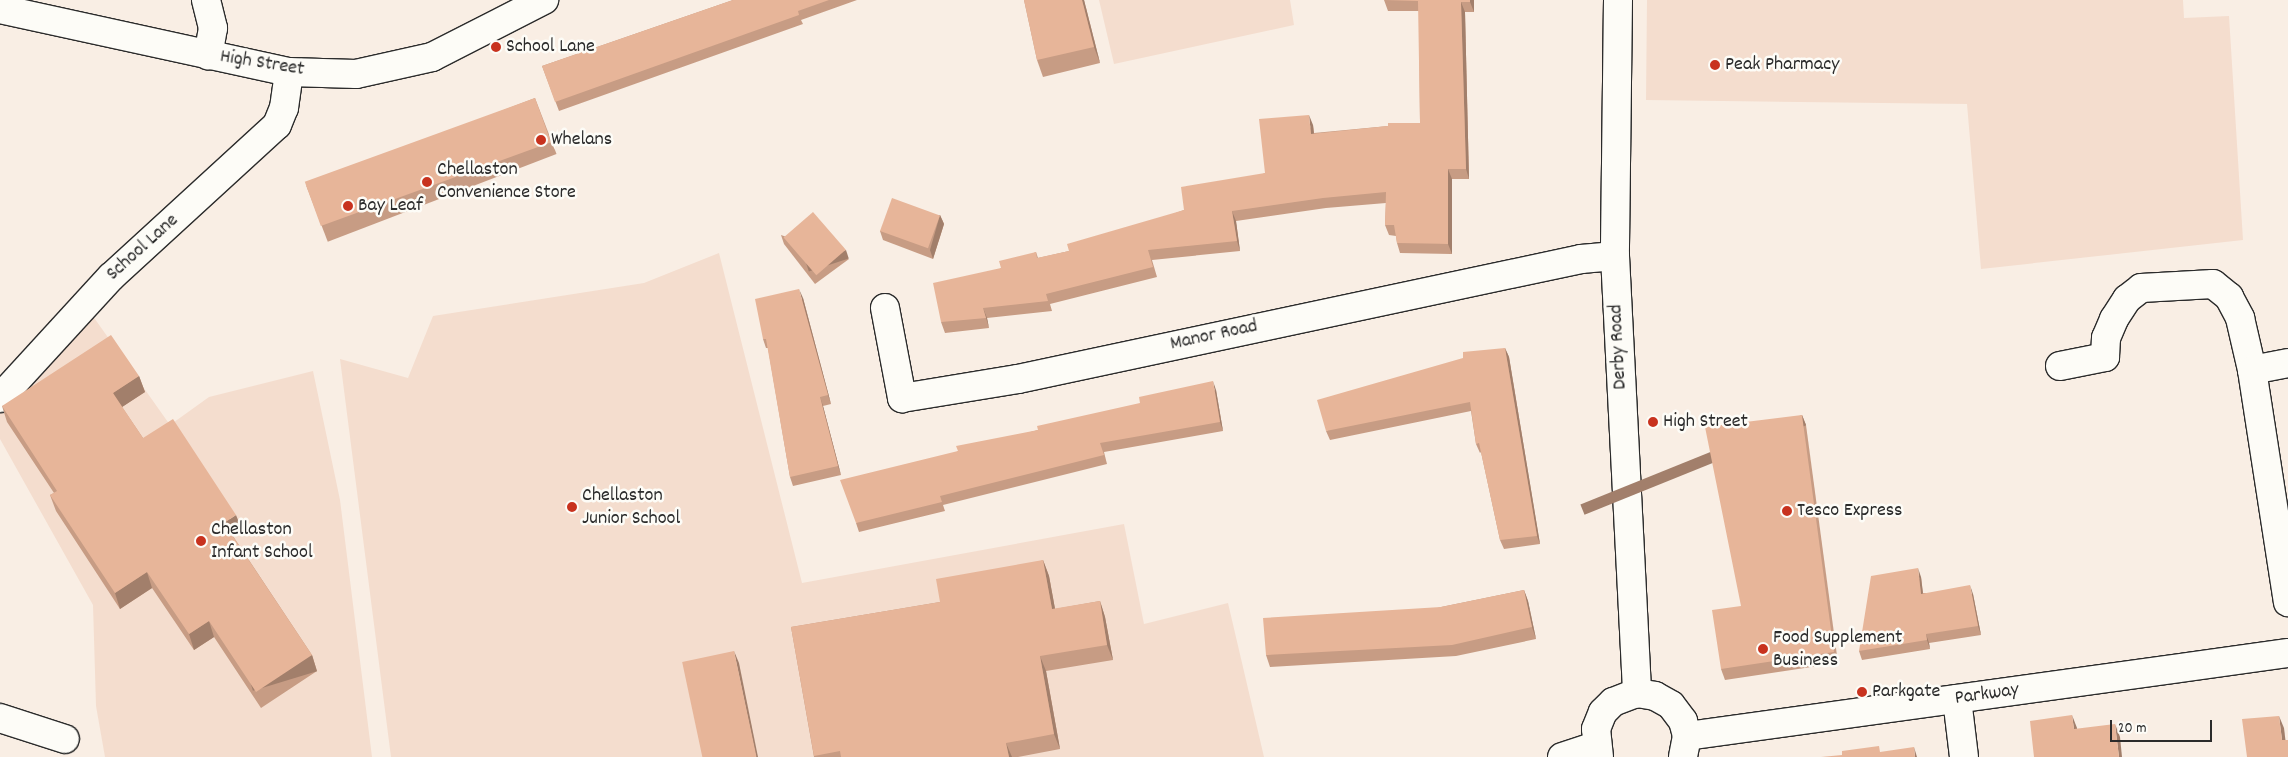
<!DOCTYPE html>
<style>
body{margin:0}
#map{position:relative;width:2288px;height:757px;overflow:hidden;background:#f9eee4;font-family:Dekko,sans-serif}
div>[style]{position:absolute}
.built>*{inset:0;background:#f4ddce}
.roads{filter:drop-shadow(1px 0 #2b2b2b) drop-shadow(-1px 0 #2b2b2b) drop-shadow(0 1px #2b2b2b) drop-shadow(0 -1px #2b2b2b)}
.minor>*{height:28px;margin:-14px;padding:0 14px;transform-origin:14px;border-radius:14px;background:#fdfcf7}
.tertiary>*{height:28px;margin:-14px;padding:0 14px;transform-origin:14px;border-radius:14px;background:#fdfcf7}
.primary>*{height:28px;margin:-14px;padding:0 14px;transform-origin:14px;border-radius:14px;background:#fdfcf7}
.wall>*{inset:0;background:#c79c84;transform-origin:0 0}
.shaded-wall>*{inset:0;background:#a27f6b;transform-origin:0 0}
.building>*{inset:0;background:#e7b599;transform-origin:0 0}
.dots>*{width:14px;height:14px;translate:-50% -50%;box-sizing:border-box;border:2px solid #fdfcf7;border-radius:50%}
span{translate:-50% -50%;white-space:nowrap;text-align:center;line-height:1.15;-webkit-text-stroke:5px #fdfcf7;paint-order:stroke}
.poi-label{font-size:20px;color:#2b2b2b}
.left{translate:0 -50%;text-align:left}
.street-label{font-size:20px;color:#2b2b2b}
.scale{position:absolute;left:2110px;top:720px;width:102px;height:22px;box-sizing:border-box;border:2px solid #2b2b2b;border-top:0;padding-left:6px;font-size:15px;line-height:18px;white-space:nowrap;color:#2b2b2b;-webkit-text-stroke:4px #fdfcf7;paint-order:stroke}
</style>
<div id="map">
<div class="built">
<i style="clip-path:polygon(1099px 0,1290px 0,1294px 25px,1114px 64px)"></i>
<i style="clip-path:polygon(1647px 0,2183px 0,2184px 18px,2229px 16px,2243px 240px,1981px 269px,1967px 104px,1646px 100px)"></i>
<i style="clip-path:polygon(719px 253px,802px 583px,1124px 524px,1144px 624px,1228px 603px,1264px 757px,391px 757px,340px 359px,408px 378px,433px 316px,644px 283px)"></i>
<i style="clip-path:polygon(90px 312px,170px 425px,209px 397px,313px 371px,340px 500px,372px 757px,105px 757px,96px 706px,93px 605px,0 439px,0 414px)"></i>
</div>
<div class="roads">
<div class="minor">
<i style="left:206px;top:0;width:29px;rotate:76deg"></i>
<i style="left:213px;top:28px;width:28px;rotate:100deg"></i>
<i style="left:885px;top:308px;width:92px;rotate:79.3deg"></i>
<i style="left:902px;top:398px;width:118px;rotate:-9.3deg"></i>
<i style="left:1018px;top:379px;width:576px;rotate:-12.03deg"></i>
<i style="left:1581px;top:259px;width:34px;rotate:-5deg"></i>
<i style="left:2060px;top:366px;width:46px;rotate:-11.3deg"></i>
<i style="left:2105px;top:357px;width:19px;rotate:-87deg"></i>
<i style="left:2106px;top:338px;width:21px;rotate:-67deg"></i>
<i style="left:2114px;top:319px;width:24px;rotate:-57deg"></i>
<i style="left:2127px;top:299px;width:18px;rotate:-38deg"></i>
<i style="left:2141px;top:288px;width:72px;rotate:-3.2deg"></i>
<i style="left:2213px;top:284px;width:21px;rotate:39deg"></i>
<i style="left:2229px;top:297px;width:24px;rotate:62deg"></i>
<i style="left:2240px;top:318px;width:53px;rotate:77deg"></i>
<i style="left:2252px;top:370px;width:235px;rotate:81.2deg"></i>
<i style="left:2252px;top:370px;width:37px;rotate:-11deg"></i>
<i style="left:0;top:398px;width:164px;rotate:-47.5deg"></i>
<i style="left:111px;top:277px;width:225px;rotate:-42.5deg"></i>
<i style="left:277px;top:125px;width:18px;rotate:-68deg"></i>
<i style="left:284px;top:108px;width:36px;rotate:-82deg"></i>
<i style="left:1957px;top:699px;width:58px;rotate:83.1deg"></i>
<i style="left:0;top:718px;width:68px;rotate:17.9deg"></i>
</div>
<div class="tertiary">
<i style="left:0;top:9px;width:296px;rotate:12.3deg"></i>
<i style="left:289px;top:72px;width:67px;rotate:1.7deg"></i>
<i style="left:356px;top:74px;width:78px;rotate:-12.6deg"></i>
<i style="left:432px;top:57px;width:126px;rotate:-27deg"></i>
<i style="left:1687px;top:736px;width:607px;rotate:-7.86deg"></i>
<i style="left:1562px;top:757px;width:35px;rotate:-18deg"></i>
</div>
<div class="primary">
<i style="left:1618px;top:0;width:256px;rotate:90.7deg"></i>
<i style="left:1615px;top:256px;width:438px;rotate:87.1deg"></i>
<i style="left:1599px;top:757px;width:28px;rotate:-96deg"></i>
<i style="left:1596px;top:729px;width:18px;rotate:-68deg"></i>
<i style="left:1603px;top:712px;width:14px;rotate:-45deg"></i>
<i style="left:1613px;top:702px;width:26px;rotate:-21deg"></i>
<i style="left:1637px;top:693px;width:18px;rotate:9deg"></i>
<i style="left:1655px;top:696px;width:18px;rotate:29deg"></i>
<i style="left:1671px;top:705px;width:20px;rotate:53deg"></i>
<i style="left:1683px;top:721px;width:16px;rotate:75deg"></i>
<i style="left:1687px;top:736px;width:21px;rotate:101deg"></i>
</div>
</div>
<div class="wall">
<i style="clip-path:polygon(733px 0,857px 0,801px 20px,803px 24px,559px 111px,542px 66px)"></i>
<i style="clip-path:polygon(1024px 0,1084px 0,1100px 63px,1043px 77px,1037px 60px)"></i>
<i style="clip-path:polygon(1384px 0,1474px 0,1474px 12px,1465px 12px,1469px 179px,1452px 179px,1452px 254px,1400px 253px,1397px 243px,1396px 236px,1389px 235px,1385px 225px,1386px 203px,1326px 208px,1236px 221px,1240px 251px,1152px 260px,1157px 277px,1050px 304px,1052px 311px,987px 318px,989px 328px,945px 333px,941px 322px,1001px 268px,1036px 252px,1038px 258px,1069px 251px,1184px 210px,1265px 173px,1313px 125px,1314px 133px,1420px 123px,1419px 11px,1388px 11px)"></i>
<i style="left:535px;top:98px;width:60px;height:245px;rotate:69deg"></i>
<i style="clip-path:polygon(940px 215px,944px 224px,933px 259px,883px 240px,880px 231px)"></i>
<i style="clip-path:polygon(781px 235px,849px 259px,815px 284px,784px 244px)"></i>
<i style="clip-path:polygon(803px 298px,831px 404px,823px 406px,841px 475px,793px 486px,790px 477px,768px 348px,766px 348px,763px 339px)"></i>
<i style="clip-path:polygon(1505px 348px,1509px 357px,1540px 544px,1504px 549px,1500px 540px,1481px 452px,1480px 453px,1476px 444px,1471px 411px,1330px 440px,1326px 431px)"></i>
<i style="clip-path:polygon(139px 376px,145px 392px,122px 407px,143px 438px,242px 530px,233px 536px,312px 655px,317px 671px,261px 708px,214px 637px,194px 650px,152px 588px,120px 609px,56px 511px,50px 495px,54px 493px,7px 422px,2px 406px)"></i>
<i style="clip-path:polygon(1216px 390px,1223px 431px,1104px 452px,1107px 464px,943px 505px,945px 511px,859px 532px,856px 523px,958px 451px,1038px 430px)"></i>
<i style="clip-path:polygon(1802px 415px,1806px 425px,1838px 663px,1725px 680px,1721px 669px)"></i>
<i style="clip-path:polygon(1043px 560px,1049px 576px,1055px 609px,1100px 601px,1105px 617px,1113px 660px,1046px 671px,1060px 749px,1018px 757px,814px 757px,791px 627px,940px 602px)"></i>
<i style="clip-path:polygon(1921px 577px,1923px 593px,1973px 594px,1981px 635px,1929px 643px,1930px 649px,1862px 660px,1859px 651px)"></i>
<i style="clip-path:polygon(1524px 590px,1528px 601px,1536px 639px,1456px 656px,1270px 667px,1266px 655px,1441px 607px)"></i>
</div>
<div class="shaded-wall">
<i style="clip-path:polygon(1082px 0,1084px 0,1100px 63px,1094px 47px)"></i>
<i style="clip-path:polygon(1470px 0,1474px 0,1474px 12px,1470px 2px)"></i>
<i style="clip-path:polygon(1461px 2px,1465px 12px,1469px 179px,1466px 169px)"></i>
<i style="clip-path:polygon(1309px 115px,1313px 125px,1315px 144px,1311px 134px)"></i>
<i style="clip-path:polygon(1448px 169px,1452px 179px,1452px 254px,1448px 244px)"></i>
<i style="clip-path:polygon(1232px 211px,1236px 221px,1240px 251px,1237px 241px)"></i>
<i style="clip-path:polygon(940px 215px,944px 224px,933px 259px,930px 250px)"></i>
<i style="left:846px;top:250px;width:9px;height:42px;rotate:72deg"></i>
<i style="clip-path:polygon(799px 289px,803px 298px,831px 404px,828px 395px)"></i>
<i style="clip-path:polygon(983px 308px,987px 318px,989px 328px)"></i>
<i style="clip-path:polygon(1505px 348px,1509px 357px,1540px 544px,1537px 536px)"></i>
<i style="clip-path:polygon(139px 376px,145px 392px,119px 409px,113px 393px)"></i>
<i style="clip-path:polygon(1213px 381px,1216px 390px,1223px 431px,1220px 422px)"></i>
<i style="clip-path:polygon(820px 397px,823px 406px,841px 475px,838px 466px)"></i>
<i style="left:1802px;top:415px;width:11px;height:239px;rotate:68deg"></i>
<i style="clip-path:polygon(236px 515px,242px 530px,230px 538px,224px 523px)"></i>
<i style="clip-path:polygon(1043px 560px,1049px 576px,1058px 625px,1052px 609px)"></i>
<i style="clip-path:polygon(1918px 568px,1921px 577px,1924px 603px,1921px 594px)"></i>
<i style="clip-path:polygon(147px 572px,152px 588px,120px 609px,115px 593px)"></i>
<i style="clip-path:polygon(1970px 585px,1973px 594px,1981px 635px,1978px 626px)"></i>
<i style="clip-path:polygon(1524px 590px,1528px 601px,1536px 639px,1532px 627px)"></i>
<i style="clip-path:polygon(1100px 601px,1105px 617px,1113px 660px,1107px 645px)"></i>
<i style="clip-path:polygon(209px 621px,214px 637px,194px 650px,189px 634px)"></i>
<i style="clip-path:polygon(1926px 634px,1929px 643px,1930px 649px,1927px 640px)"></i>
<i style="clip-path:polygon(734px 651px,739px 663px,758px 757px,756px 757px)"></i>
<i style="left:312px;top:655px;width:17px;height:67px;rotate:73deg"></i>
<i style="clip-path:polygon(1040px 656px,1046px 671px,1060px 749px,1054px 734px)"></i>
<i style="clip-path:polygon(2072px 715px,2077px 728px,2078px 742px,2074px 729px)"></i>
<i style="clip-path:polygon(2279px 716px,2284px 728px,2287px 753px,2282px 740px)"></i>
<i style="clip-path:polygon(2115px 724px,2120px 737px,2122px 757px,2119px 757px)"></i>
<i style="clip-path:polygon(1006px 743px,1012px 757px,1009px 757px)"></i>
<i style="clip-path:polygon(1914px 747px,1917px 757px,1915px 757px)"></i>
</div>
<div class="building">
<i style="clip-path:polygon(733px 0,829px 0,798px 11px,799px 15px,555px 102px,542px 66px)"></i>
<i style="clip-path:polygon(1024px 0,1082px 0,1094px 47px,1037px 60px)"></i>
<i style="clip-path:polygon(1384px 0,1470px 0,1470px 2px,1461px 2px,1466px 169px,1448px 169px,1448px 244px,1397px 243px,1394px 225px,1385px 225px,1386px 192px,1323px 198px,1232px 211px,1237px 241px,1148px 250px,1153px 267px,1046px 294px,1048px 301px,983px 308px,986px 318px,941px 322px,933px 283px,1001px 268px,999px 261px,1036px 252px,1037px 258px,1069px 251px,1067px 244px,1184px 210px,1181px 187px,1265px 173px,1259px 119px,1309px 115px,1311px 134px,1388px 126px,1388px 123px,1420px 123px,1418px 1px)"></i>
<i style="left:535px;top:98px;width:47px;height:245px;rotate:70deg"></i>
<i style="left:892px;top:198px;width:51px;height:35px;rotate:20deg"></i>
<i style="left:813px;top:212px;width:50px;height:39px;rotate:49deg"></i>
<i style="clip-path:polygon(799px 289px,828px 395px,820px 397px,838px 466px,790px 477px,766px 339px,763px 339px,755px 299px)"></i>
<i style="clip-path:polygon(111px 335px,139px 376px,113px 393px,143px 438px,173px 419px,236px 515px,224px 523px,312px 655px,256px 692px,209px 621px,189px 634px,147px 572px,115px 593px,50px 495px,57px 491px,2px 406px)"></i>
<i style="clip-path:polygon(1505px 348px,1537px 536px,1500px 540px,1479px 443px,1476px 444px,1470px 402px,1326px 431px,1317px 400px,1463px 358px,1463px 352px)"></i>
<i style="clip-path:polygon(1213px 381px,1220px 422px,1100px 443px,1104px 455px,940px 496px,942px 502px,856px 523px,840px 480px,958px 451px,956px 446px,1038px 430px,1037px 426px,1140px 403px,1139px 397px)"></i>
<i style="clip-path:polygon(1802px 415px,1834px 652px,1721px 669px,1712px 610px,1741px 606px,1705px 427px)"></i>
<i style="clip-path:polygon(1043px 560px,1052px 609px,1100px 601px,1107px 645px,1040px 656px,1054px 734px,1006px 743px,1009px 757px,841px 757px,840px 751px,814px 756px,791px 627px,940px 602px,936px 579px)"></i>
<i style="clip-path:polygon(1918px 568px,1921px 594px,1970px 585px,1978px 626px,1926px 634px,1927px 640px,1859px 651px,1871px 576px)"></i>
<i style="clip-path:polygon(1524px 590px,1532px 627px,1452px 645px,1266px 655px,1263px 618px,1441px 607px)"></i>
<i style="left:734px;top:651px;width:108px;height:53px;rotate:78deg"></i>
<i style="clip-path:polygon(2072px 715px,2074px 729px,2115px 724px,2119px 757px,2034px 757px,2030px 721px)"></i>
<i style="clip-path:polygon(2279px 716px,2282px 740px,2288px 740px,2288px 757px,2247px 757px,2242px 719px)"></i>
<i style="clip-path:polygon(1879px 746px,1880px 752px,1914px 747px,1915px 757px,1821px 757px,1842px 755px,1842px 751px)"></i>
</div>
<div class="dots">
<i style="left:496px;top:47px;background:#c8321e"></i>
<i style="left:1715px;top:65px;background:#c8321e"></i>
<i style="left:541px;top:140px;background:#c8321e"></i>
<i style="left:427px;top:182px;background:#c8321e"></i>
<i style="left:348px;top:206px;background:#c8321e"></i>
<i style="left:1653px;top:422px;background:#c8321e"></i>
<i style="left:572px;top:507px;background:#c8321e"></i>
<i style="left:1787px;top:511px;background:#c8321e"></i>
<i style="left:201px;top:541px;background:#c8321e"></i>
<i style="left:1763px;top:649px;background:#c8321e"></i>
<i style="left:1862px;top:692px;background:#c8321e"></i>
</div>
<div class="poi-label">
<span class="left" style="left:506px;top:47px">School Lane</span>
<span class="left" style="left:1725px;top:65px">Peak Pharmacy</span>
<span class="left" style="left:551px;top:140px">Whelans</span>
<span class="left" style="left:437px;top:182px">Chellaston<br>Convenience Store</span>
<span class="left" style="left:358px;top:206px">Bay Leaf</span>
<span class="left" style="left:1663px;top:422px">High Street</span>
<span class="left" style="left:582px;top:508px">Chellaston<br>Junior School</span>
<span class="left" style="left:1797px;top:511px">Tesco Express</span>
<span class="left" style="left:211px;top:542px">Chellaston<br>Infant School</span>
<span class="left" style="left:1773px;top:650px">Food Supplement<br>Business</span>
<span class="left" style="left:1872px;top:692px">Parkgate</span>
</div>
<div class="street-label">
<span style="left:262px;top:64px;rotate:9deg">High Street</span>
<span style="left:143px;top:248px;rotate:-42deg">School Lane</span>
<span style="left:1214px;top:336px;rotate:-12deg">Manor Road</span>
<span style="left:1619px;top:347px;rotate:-93deg">Derby Road</span>
<span style="left:1987px;top:695px;rotate:-8deg">Parkway</span>
</div>
<div class="scale">20 m</div>
</div>
